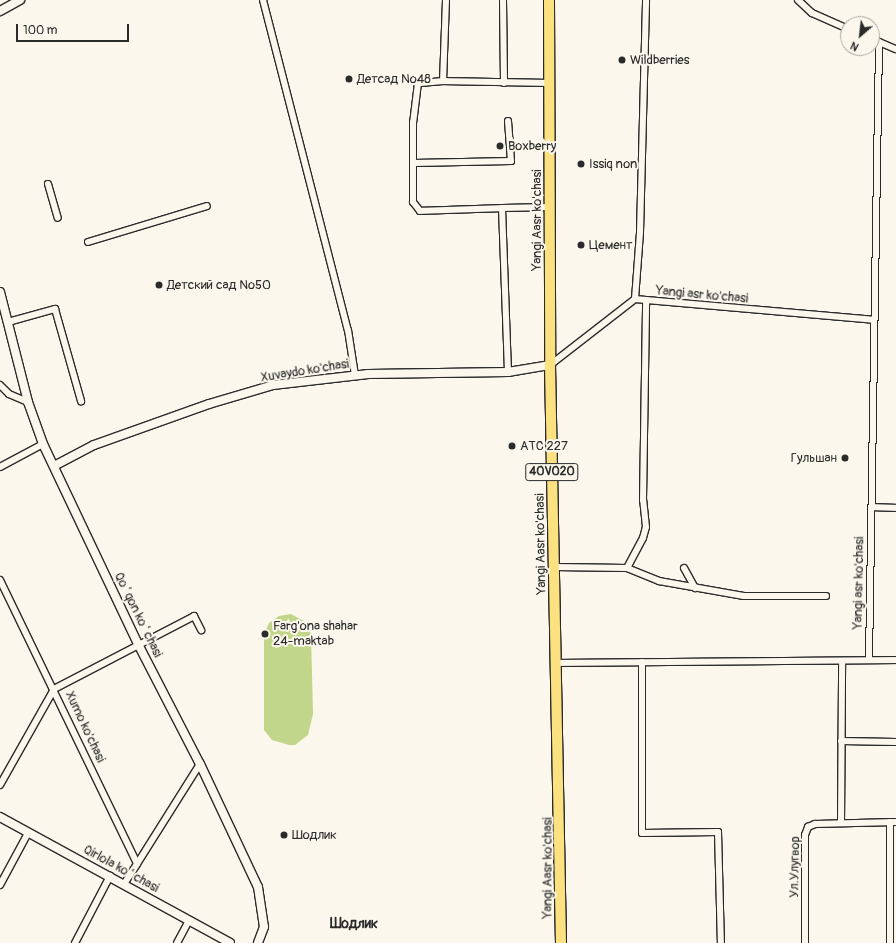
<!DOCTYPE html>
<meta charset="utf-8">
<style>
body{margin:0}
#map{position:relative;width:896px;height:943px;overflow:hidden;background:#fbf7ec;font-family:Pangolin,sans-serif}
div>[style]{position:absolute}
.green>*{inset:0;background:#c2d68b}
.roads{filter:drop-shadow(1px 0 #2b2b2b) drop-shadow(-1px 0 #2b2b2b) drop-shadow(0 1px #2b2b2b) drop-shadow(0 -1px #2b2b2b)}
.minor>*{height:6px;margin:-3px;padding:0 3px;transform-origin:3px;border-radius:3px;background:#fbf7ec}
.tertiary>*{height:8px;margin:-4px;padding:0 4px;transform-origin:4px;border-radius:4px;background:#fbf7ec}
.primary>*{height:10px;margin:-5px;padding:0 5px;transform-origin:5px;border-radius:5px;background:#fbe180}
.dots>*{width:11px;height:11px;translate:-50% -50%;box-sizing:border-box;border:2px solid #fbf7ec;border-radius:50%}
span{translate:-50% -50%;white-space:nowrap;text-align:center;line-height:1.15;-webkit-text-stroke:4px #fbf7ec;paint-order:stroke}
.shield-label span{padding:1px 3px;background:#fbf7ec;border:1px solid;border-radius:3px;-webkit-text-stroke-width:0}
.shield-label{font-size:12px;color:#2b2b2b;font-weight:700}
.poi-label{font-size:13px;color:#2b2b2b}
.left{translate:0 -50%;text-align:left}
.right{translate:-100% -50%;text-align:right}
.street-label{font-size:13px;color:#2b2b2b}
.neighbourhood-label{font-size:14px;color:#2b2b2b;font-weight:700}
.north{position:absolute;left:840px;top:16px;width:40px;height:40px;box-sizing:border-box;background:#fbf7ec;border:1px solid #a8a59f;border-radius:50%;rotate:208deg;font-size:11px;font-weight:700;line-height:16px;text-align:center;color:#2b2b2b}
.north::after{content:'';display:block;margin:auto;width:14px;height:18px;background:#2b2b2b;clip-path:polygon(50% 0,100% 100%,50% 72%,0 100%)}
.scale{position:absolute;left:16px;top:24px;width:113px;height:18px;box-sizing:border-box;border:2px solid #2b2b2b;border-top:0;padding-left:5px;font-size:12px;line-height:14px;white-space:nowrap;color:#2b2b2b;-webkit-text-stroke:3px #fbf7ec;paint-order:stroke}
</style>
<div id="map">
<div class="green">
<i style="clip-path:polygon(291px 614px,304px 621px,311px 634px,313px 714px,308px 735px,295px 745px,289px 745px,272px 740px,264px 730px,264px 634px,269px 623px,279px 616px)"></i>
</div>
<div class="roads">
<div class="minor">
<i style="left:263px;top:0;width:341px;rotate:75.6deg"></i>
<i style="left:348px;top:330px;width:46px;rotate:81.2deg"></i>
<i style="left:446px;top:0;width:81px;rotate:92.1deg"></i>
<i style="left:443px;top:81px;width:25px;rotate:175deg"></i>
<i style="left:418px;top:83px;width:39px;rotate:97deg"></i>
<i style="left:413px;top:122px;width:80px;rotate:90deg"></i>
<i style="left:413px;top:202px;width:11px;rotate:52deg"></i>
<i style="left:420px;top:211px;width:82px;rotate:-2.1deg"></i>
<i style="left:502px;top:208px;width:164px;rotate:87.9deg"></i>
<i style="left:503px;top:0;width:83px;rotate:89.3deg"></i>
<i style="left:798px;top:0;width:19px;rotate:43deg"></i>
<i style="left:812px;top:13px;width:39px;rotate:24deg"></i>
<i style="left:872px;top:39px;width:26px;rotate:23deg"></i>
<i style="left:443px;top:81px;width:105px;rotate:1.1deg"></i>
<i style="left:414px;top:163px;width:97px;rotate:-1.2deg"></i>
<i style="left:511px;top:161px;width:40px;rotate:-94.3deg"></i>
<i style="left:48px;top:184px;width:35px;rotate:74deg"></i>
<i style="left:502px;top:208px;width:48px;rotate:-1.2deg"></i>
<i style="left:88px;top:242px;width:124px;rotate:-16.8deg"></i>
<i style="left:635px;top:299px;width:67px;rotate:-85.7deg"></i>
<i style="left:640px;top:232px;width:232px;rotate:-88.5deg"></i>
<i style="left:8px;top:322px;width:49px;rotate:-15.5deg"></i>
<i style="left:55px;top:309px;width:96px;rotate:74.2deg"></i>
<i style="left:550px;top:365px;width:108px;rotate:-37.8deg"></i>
<i style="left:635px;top:299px;width:239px;rotate:5deg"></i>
<i style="left:0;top:385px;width:13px;rotate:45deg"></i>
<i style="left:9px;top:394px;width:21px;rotate:23deg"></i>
<i style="left:0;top:467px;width:49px;rotate:-28.1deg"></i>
<i style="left:872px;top:507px;width:24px;rotate:2deg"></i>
<i style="left:554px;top:567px;width:73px;rotate:0.8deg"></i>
<i style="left:627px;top:568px;width:35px;rotate:22deg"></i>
<i style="left:659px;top:581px;width:86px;rotate:10deg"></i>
<i style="left:744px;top:596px;width:82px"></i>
<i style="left:627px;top:568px;width:34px;rotate:-62deg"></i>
<i style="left:643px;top:538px;width:11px;rotate:-75deg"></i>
<i style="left:646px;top:527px;width:27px;rotate:-96deg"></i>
<i style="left:643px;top:500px;width:200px;rotate:-89.1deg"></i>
<i style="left:684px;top:568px;width:23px;rotate:61deg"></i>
<i style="left:0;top:580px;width:315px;rotate:64.2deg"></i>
<i style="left:137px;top:864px;width:24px;rotate:123deg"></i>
<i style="left:869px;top:660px;width:618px;rotate:-89.07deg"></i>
<i style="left:642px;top:662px;width:171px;rotate:90deg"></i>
<i style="left:642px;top:833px;width:76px;rotate:-0.8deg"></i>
<i style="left:718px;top:832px;width:111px;rotate:88.5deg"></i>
<i style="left:557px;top:663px;width:339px;rotate:-0.5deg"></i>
<i style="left:841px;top:741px;width:55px;rotate:1deg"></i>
<i style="left:0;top:785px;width:110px;rotate:-60.6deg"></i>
<i style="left:54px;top:689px;width:158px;rotate:-27.5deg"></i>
<i style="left:194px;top:616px;width:16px;rotate:63deg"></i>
<i style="left:841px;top:823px;width:161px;rotate:-89.6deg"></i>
<i style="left:137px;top:864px;width:118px;rotate:-57.8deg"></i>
<i style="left:0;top:885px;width:59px;rotate:-61.7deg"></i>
<i style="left:75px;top:943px;width:76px;rotate:-62.4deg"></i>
<i style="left:177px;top:943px;width:26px;rotate:-62deg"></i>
<i style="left:805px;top:943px;width:108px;rotate:-90deg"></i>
<i style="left:805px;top:835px;width:9px;rotate:-69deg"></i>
<i style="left:808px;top:827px;width:8px;rotate:-23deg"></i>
<i style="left:815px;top:824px;width:81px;rotate:-1.4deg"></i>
<i style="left:890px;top:943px;width:121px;rotate:-90deg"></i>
</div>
<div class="tertiary">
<i style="left:0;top:11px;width:23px;rotate:-29deg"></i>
<i style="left:0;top:292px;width:114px;rotate:75.7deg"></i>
<i style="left:28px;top:402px;width:45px;rotate:70.3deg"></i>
<i style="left:43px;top:444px;width:221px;rotate:64.6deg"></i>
<i style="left:138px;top:644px;width:135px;rotate:62.7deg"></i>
<i style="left:200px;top:764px;width:136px;rotate:64.8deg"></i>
<i style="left:258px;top:887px;width:40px;rotate:81.5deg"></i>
<i style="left:264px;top:927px;width:17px;rotate:111deg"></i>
<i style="left:54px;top:466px;width:45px;rotate:-27.7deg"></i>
<i style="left:94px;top:445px;width:122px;rotate:-19.6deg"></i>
<i style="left:209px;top:404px;width:67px;rotate:-16.5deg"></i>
<i style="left:273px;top:385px;width:96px;rotate:-6.6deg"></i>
<i style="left:368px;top:374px;width:140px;rotate:-0.8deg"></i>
<i style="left:508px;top:372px;width:43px;rotate:-9.5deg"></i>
<i style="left:0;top:817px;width:262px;rotate:28.7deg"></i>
</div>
<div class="primary">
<i style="left:549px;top:0;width:365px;rotate:89.8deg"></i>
<i style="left:550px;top:365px;width:578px;rotate:88.91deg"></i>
</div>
</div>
<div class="dots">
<i style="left:622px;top:60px;background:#2b2b2b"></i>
<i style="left:349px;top:79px;background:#2b2b2b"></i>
<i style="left:500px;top:146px;background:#2b2b2b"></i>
<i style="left:581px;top:164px;background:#2b2b2b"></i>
<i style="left:581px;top:245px;background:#2b2b2b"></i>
<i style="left:159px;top:285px;background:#2b2b2b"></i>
<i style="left:512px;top:446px;background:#2b2b2b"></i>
<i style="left:845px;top:458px;background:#2b2b2b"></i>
<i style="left:265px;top:634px;background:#2b2b2b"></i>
<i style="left:284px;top:835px;background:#2b2b2b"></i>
</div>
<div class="shield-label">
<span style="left:552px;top:472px">40V020</span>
</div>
<div class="poi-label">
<span class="left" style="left:630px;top:60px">Wildberries</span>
<span class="left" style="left:357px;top:79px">Детсад №48</span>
<span class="left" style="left:508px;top:146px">Boxberry</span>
<span class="left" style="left:589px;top:164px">Issiq non</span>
<span class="left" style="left:589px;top:245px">Цемент</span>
<span class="left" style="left:167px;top:285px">Детский сад №50</span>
<span class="left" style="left:520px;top:446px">АТС 227</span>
<span class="right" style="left:837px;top:458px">Гульшан</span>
<span class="left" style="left:273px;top:634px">Farg'ona shahar<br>24-maktab</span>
<span class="left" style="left:292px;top:835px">Шодлик</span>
</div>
<div class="street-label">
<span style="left:537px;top:220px;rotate:-90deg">Yangi Aasr ko'chasi</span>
<span style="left:702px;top:295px;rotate:5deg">Yangi asr ko'chasi</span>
<span style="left:305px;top:371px;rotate:-9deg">Xuvaydo ko'chasi</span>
<span style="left:541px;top:544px;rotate:-91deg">Yangi Aasr ko'chasi</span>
<span style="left:859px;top:583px;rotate:-89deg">Yangi asr ko'chasi</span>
<span style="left:138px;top:615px;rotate:64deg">Qoʻqon koʻchasi</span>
<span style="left:85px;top:727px;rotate:65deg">Xumo ko'chasi</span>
<span style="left:795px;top:867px;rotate:-89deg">Ул.Улугвор</span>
<span style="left:548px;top:868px;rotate:-90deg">Yangi Aasr ko'chasi</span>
<span style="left:121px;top:869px;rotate:29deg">Qirlola koʻchasi</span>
</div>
<div class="neighbourhood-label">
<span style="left:354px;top:924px">Шодлик</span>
</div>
<div class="north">N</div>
<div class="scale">100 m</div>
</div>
